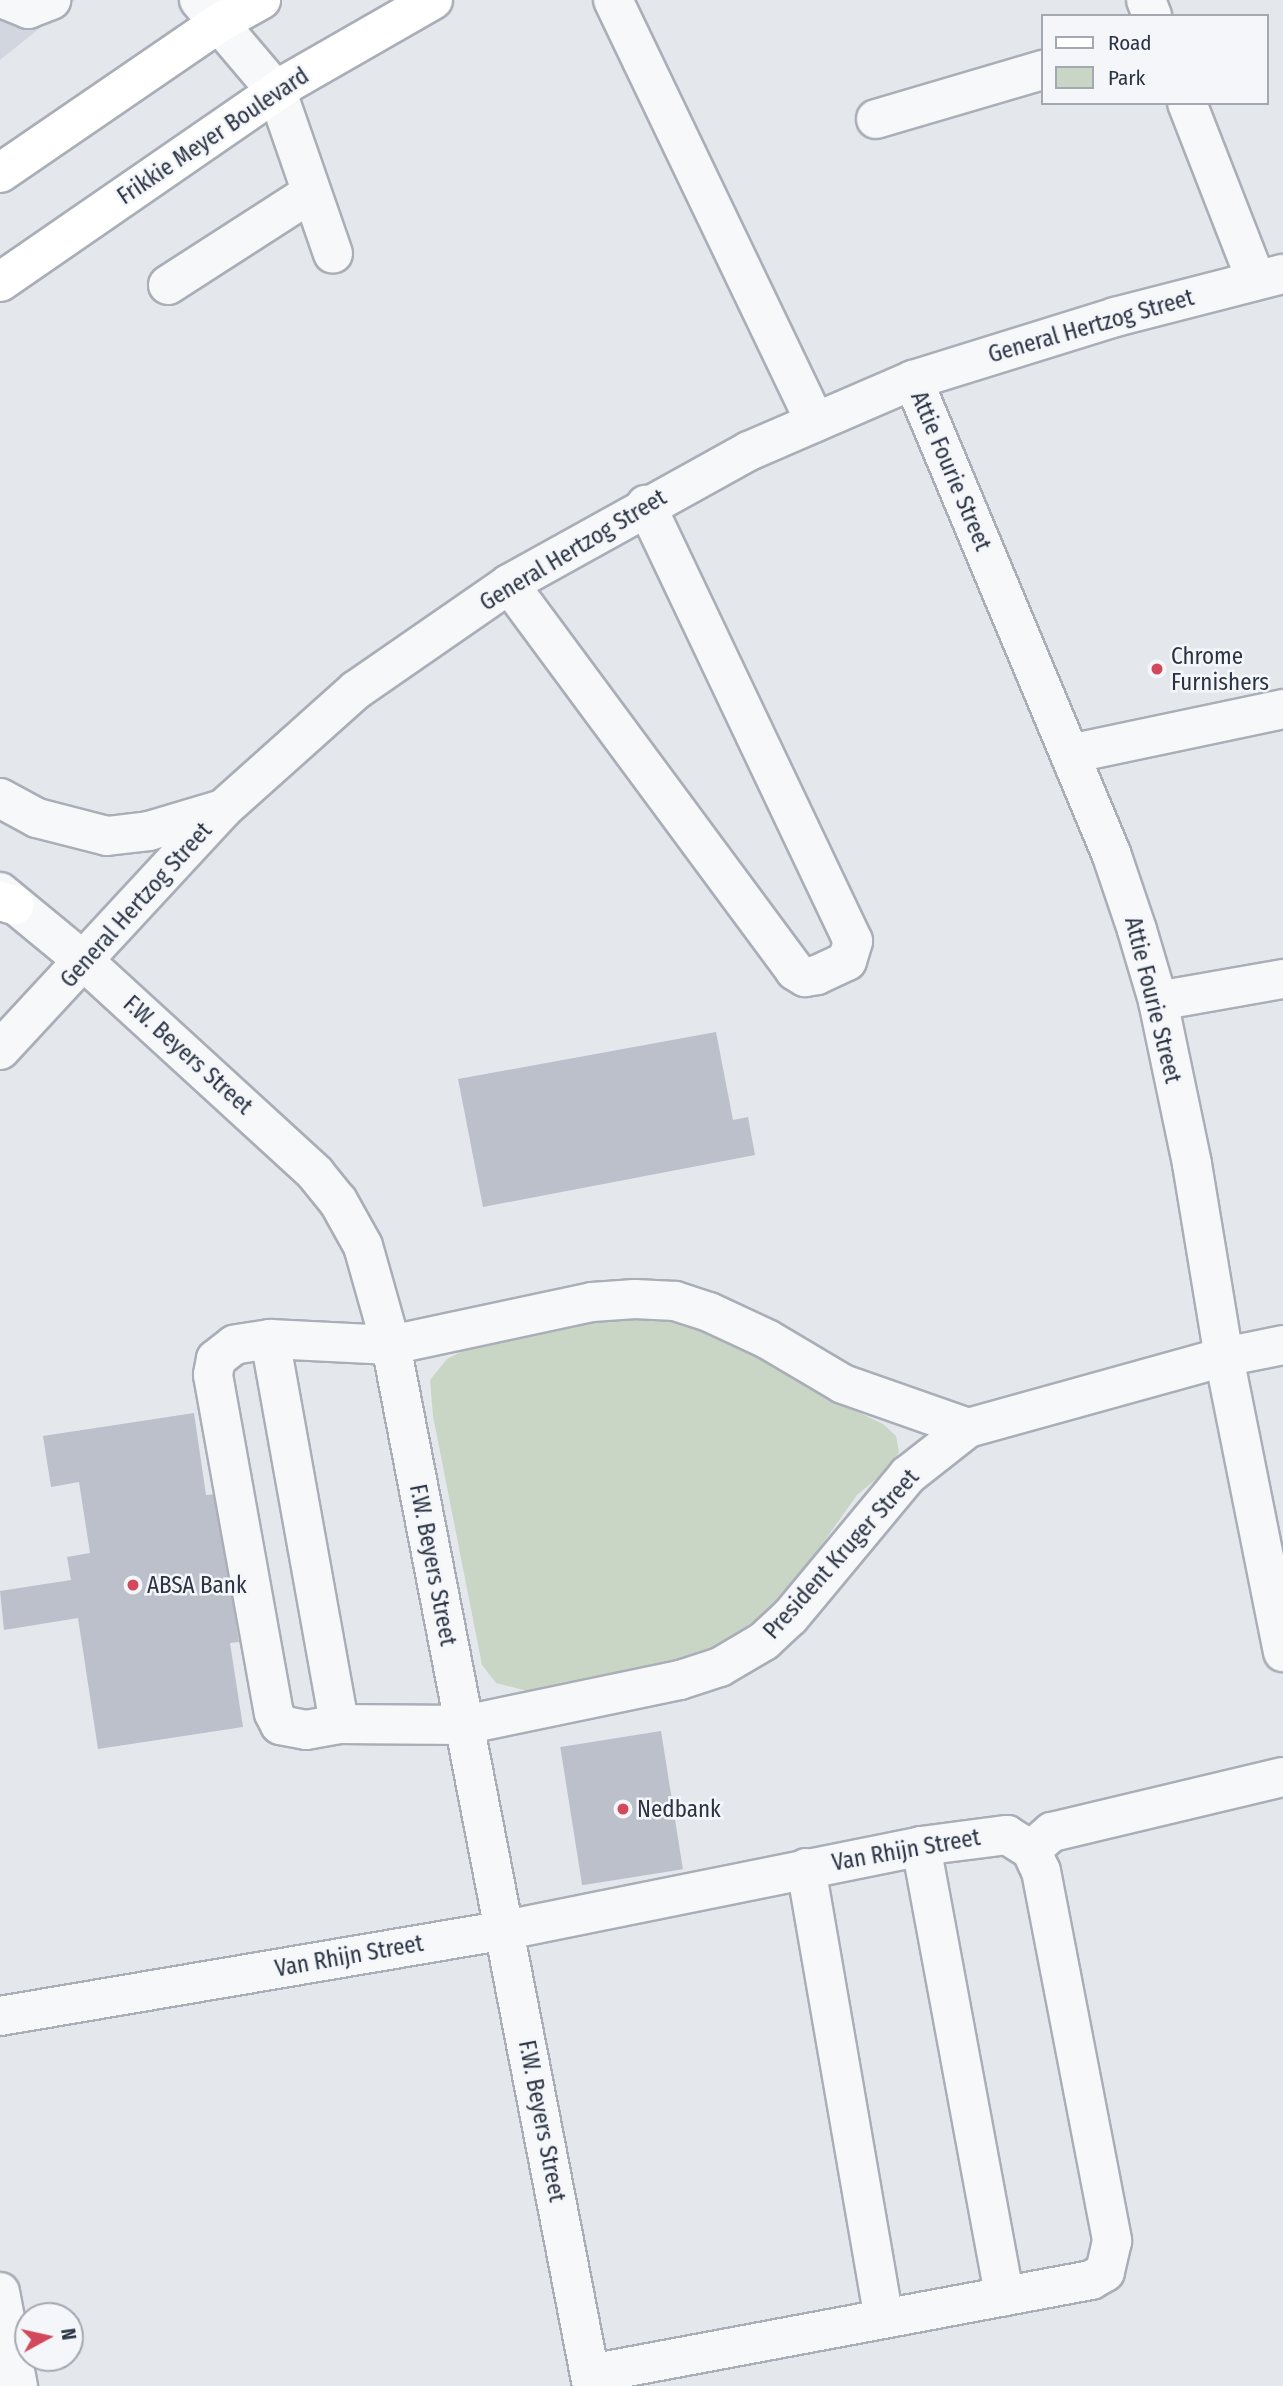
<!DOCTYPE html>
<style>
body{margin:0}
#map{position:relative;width:1283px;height:2386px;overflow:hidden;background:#e4e7ec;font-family:"Fira Sans Condensed",sans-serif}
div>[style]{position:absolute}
.built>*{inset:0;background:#d2d6de}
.green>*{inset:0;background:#c9d6c5}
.building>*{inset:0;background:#bbc0ca;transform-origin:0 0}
.roads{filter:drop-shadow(2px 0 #a9aeb7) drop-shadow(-2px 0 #a9aeb7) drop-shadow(0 2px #a9aeb7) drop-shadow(0 -2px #a9aeb7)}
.minor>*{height:38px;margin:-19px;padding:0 19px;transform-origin:19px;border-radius:19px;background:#f7f8fa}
.major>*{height:38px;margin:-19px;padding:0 19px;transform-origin:19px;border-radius:19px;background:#fff}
.dots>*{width:19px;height:19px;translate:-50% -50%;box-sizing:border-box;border:4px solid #f4f6f9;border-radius:50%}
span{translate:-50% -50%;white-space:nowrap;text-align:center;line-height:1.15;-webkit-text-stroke:5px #f4f6f9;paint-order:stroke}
.street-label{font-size:23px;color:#2b3445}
.poi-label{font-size:23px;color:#2b3445}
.left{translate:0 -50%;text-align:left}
.legend{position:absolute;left:1041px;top:14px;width:228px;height:91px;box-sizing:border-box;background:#f4f6f9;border:2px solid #a4a8b1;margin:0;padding:9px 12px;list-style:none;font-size:21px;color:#2b3445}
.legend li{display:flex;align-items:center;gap:14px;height:35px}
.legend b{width:35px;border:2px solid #a4a8b1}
.north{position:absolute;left:14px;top:2302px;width:70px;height:70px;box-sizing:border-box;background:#f4f6f9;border:2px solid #a4a8b1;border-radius:50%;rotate:82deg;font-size:19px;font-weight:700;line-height:28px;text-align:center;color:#2b3445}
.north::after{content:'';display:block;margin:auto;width:24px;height:32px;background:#d1495b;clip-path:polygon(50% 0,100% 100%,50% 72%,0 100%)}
</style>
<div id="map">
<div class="built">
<i style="clip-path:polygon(0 0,75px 0,0 60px)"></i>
</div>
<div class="green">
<i style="clip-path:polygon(637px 1312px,703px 1321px,748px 1343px,825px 1396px,883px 1424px,896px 1436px,899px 1452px,885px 1472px,857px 1495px,777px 1608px,707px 1659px,535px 1693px,496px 1683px,482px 1665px,433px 1416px,430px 1380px,447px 1359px,476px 1344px)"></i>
</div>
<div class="building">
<i style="clip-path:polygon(716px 1032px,733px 1120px,748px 1117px,755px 1155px,483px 1207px,458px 1079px)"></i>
<i style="clip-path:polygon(194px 1413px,206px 1495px,216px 1494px,239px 1642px,230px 1643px,243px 1727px,98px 1749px,78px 1618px,4px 1630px,0 1591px,71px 1580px,67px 1557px,90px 1553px,79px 1482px,51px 1487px,43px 1436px)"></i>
<i style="left:661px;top:1731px;width:140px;height:102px;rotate:81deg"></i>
</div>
<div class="roads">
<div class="minor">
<i style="left:6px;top:0;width:24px;rotate:22deg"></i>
<i style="left:28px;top:9px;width:25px;rotate:-21deg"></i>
<i style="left:199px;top:0;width:121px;rotate:49.7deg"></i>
<i style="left:277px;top:92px;width:171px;rotate:70.9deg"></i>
<i style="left:613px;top:0;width:468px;rotate:64.4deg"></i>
<i style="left:1146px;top:0;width:17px;rotate:69deg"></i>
<i style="left:1187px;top:103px;width:190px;rotate:68.7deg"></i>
<i style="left:876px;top:119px;width:174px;rotate:-16.4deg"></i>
<i style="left:168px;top:285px;width:170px;rotate:-32.8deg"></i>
<i style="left:913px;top:380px;width:513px;rotate:67.29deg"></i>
<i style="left:1111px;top:853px;width:81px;rotate:71.3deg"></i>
<i style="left:1137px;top:930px;width:74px;rotate:73.5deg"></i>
<i style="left:1158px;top:1001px;width:167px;rotate:78.2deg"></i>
<i style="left:1192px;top:1164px;width:196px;rotate:80.6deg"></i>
<i style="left:1224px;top:1357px;width:301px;rotate:78.7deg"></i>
<i style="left:509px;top:584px;width:481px;rotate:53.5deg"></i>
<i style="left:795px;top:971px;width:12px;rotate:31deg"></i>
<i style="left:805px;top:977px;width:12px;rotate:-9deg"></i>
<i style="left:817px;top:975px;width:33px;rotate:-25deg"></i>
<i style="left:847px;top:961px;width:21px;rotate:-73deg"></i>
<i style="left:853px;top:941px;width:483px;rotate:-115.4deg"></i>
<i style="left:1070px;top:754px;width:218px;rotate:-11.9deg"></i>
<i style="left:0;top:798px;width:42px;rotate:28.4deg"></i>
<i style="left:37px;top:818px;width:72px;rotate:14.4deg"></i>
<i style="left:107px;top:836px;width:42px;rotate:-6.8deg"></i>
<i style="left:149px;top:831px;width:77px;rotate:-16.6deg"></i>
<i style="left:0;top:892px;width:112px;rotate:39.5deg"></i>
<i style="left:86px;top:963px;width:311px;rotate:42.5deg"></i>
<i style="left:315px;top:1173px;width:36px;rotate:51deg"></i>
<i style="left:338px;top:1201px;width:51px;rotate:60.9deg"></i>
<i style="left:363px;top:1246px;width:103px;rotate:74.2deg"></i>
<i style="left:391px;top:1345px;width:1060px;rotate:79.07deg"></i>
<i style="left:1158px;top:1001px;width:127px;rotate:-10deg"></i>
<i style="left:0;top:1050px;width:328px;rotate:-47.2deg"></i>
<i style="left:223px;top:809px;width:178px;rotate:-41.8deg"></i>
<i style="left:356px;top:690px;width:186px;rotate:-34.7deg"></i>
<i style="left:509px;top:584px;width:274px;rotate:-29deg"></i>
<i style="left:749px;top:451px;width:179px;rotate:-23.4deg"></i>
<i style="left:913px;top:380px;width:212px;rotate:-17.3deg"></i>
<i style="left:1115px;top:317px;width:173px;rotate:-14.4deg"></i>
<i style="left:270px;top:1339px;width:391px;rotate:79.8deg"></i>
<i style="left:968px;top:1428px;width:133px;rotate:-160.6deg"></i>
<i style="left:843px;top:1384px;width:88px;rotate:-149.4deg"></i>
<i style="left:767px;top:1339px;width:64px;rotate:-155deg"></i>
<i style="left:709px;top:1312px;width:36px;rotate:-162deg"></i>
<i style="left:675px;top:1301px;width:40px;rotate:-177.1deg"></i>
<i style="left:635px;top:1299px;width:43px;rotate:176deg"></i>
<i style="left:592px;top:1302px;width:206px;rotate:167.9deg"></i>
<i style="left:391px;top:1345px;width:121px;rotate:-177.2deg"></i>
<i style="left:270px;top:1339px;width:36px;rotate:171deg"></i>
<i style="left:234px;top:1345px;width:23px;rotate:142deg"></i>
<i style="left:216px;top:1359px;width:16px;rotate:101deg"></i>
<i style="left:213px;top:1375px;width:343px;rotate:79.8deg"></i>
<i style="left:274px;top:1713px;width:13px;rotate:63deg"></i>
<i style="left:280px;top:1725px;width:26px;rotate:11deg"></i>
<i style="left:306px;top:1730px;width:34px;rotate:-10deg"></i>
<i style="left:339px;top:1724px;width:125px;rotate:0.5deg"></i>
<i style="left:464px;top:1725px;width:221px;rotate:-11.8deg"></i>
<i style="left:680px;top:1680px;width:42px;rotate:-18deg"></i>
<i style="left:720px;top:1667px;width:51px;rotate:-30.6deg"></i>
<i style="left:764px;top:1641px;width:35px;rotate:-43deg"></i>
<i style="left:790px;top:1617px;width:185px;rotate:-50.3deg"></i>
<i style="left:908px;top:1475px;width:76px;rotate:-38.1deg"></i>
<i style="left:968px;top:1428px;width:266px;rotate:-15.5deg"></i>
<i style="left:1224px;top:1357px;width:60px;rotate:-11.5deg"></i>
<i style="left:921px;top:1846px;width:458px;rotate:79.5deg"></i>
<i style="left:1031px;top:1850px;width:28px;rotate:-41deg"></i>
<i style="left:1052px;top:1832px;width:237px;rotate:-13.4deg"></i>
<i style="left:806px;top:1868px;width:457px;rotate:80.2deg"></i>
<i style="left:0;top:2016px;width:513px;rotate:-9.65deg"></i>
<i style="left:506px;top:1930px;width:423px;rotate:-11.4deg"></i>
<i style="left:921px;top:1846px;width:87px;rotate:-7.3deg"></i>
<i style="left:1007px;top:1835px;width:28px;rotate:32deg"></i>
<i style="left:1031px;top:1850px;width:23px;rotate:65deg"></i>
<i style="left:1041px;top:1871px;width:377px;rotate:79.1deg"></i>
<i style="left:1112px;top:2241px;width:32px;rotate:103deg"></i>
<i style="left:1105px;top:2272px;width:16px;rotate:150deg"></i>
<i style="left:1091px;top:2280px;width:510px;rotate:169.37deg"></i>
<i style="left:0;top:2292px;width:96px;rotate:79.2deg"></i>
</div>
<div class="major">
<i style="left:0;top:173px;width:265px;rotate:-34.4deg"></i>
<i style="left:219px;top:23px;width:48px;rotate:-28.7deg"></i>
<i style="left:0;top:282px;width:350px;rotate:-34.6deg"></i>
<i style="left:288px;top:83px;width:167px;rotate:-29.8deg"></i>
<i style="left:0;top:901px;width:15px;rotate:16deg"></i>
</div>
</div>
<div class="dots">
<i style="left:1157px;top:669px;background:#d1495b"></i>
<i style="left:133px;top:1585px;background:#d1495b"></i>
<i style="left:623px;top:1809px;background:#d1495b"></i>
</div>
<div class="street-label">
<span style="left:213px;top:136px;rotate:-34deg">Frikkie Meyer Boulevard</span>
<span style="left:1091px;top:326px;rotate:-16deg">General Hertzog Street</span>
<span style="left:951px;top:471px;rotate:67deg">Attie Fourie Street</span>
<span style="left:573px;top:550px;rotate:-31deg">General Hertzog Street</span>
<span style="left:136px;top:905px;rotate:-48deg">General Hertzog Street</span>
<span style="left:1153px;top:1000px;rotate:76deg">Attie Fourie Street</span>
<span style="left:188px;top:1055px;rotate:42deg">F.W. Beyers Street</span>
<span style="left:841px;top:1554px;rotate:-48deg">President Kruger Street</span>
<span style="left:433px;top:1565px;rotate:79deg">F.W. Beyers Street</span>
<span style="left:906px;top:1850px;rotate:-10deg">Van Rhijn Street</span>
<span style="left:349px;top:1956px;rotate:-10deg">Van Rhijn Street</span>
<span style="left:542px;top:2121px;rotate:79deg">F.W. Beyers Street</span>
</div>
<div class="poi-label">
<span class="left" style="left:1171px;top:669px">Chrome<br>Furnishers</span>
<span class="left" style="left:147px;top:1585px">ABSA Bank</span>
<span class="left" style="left:637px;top:1809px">Nedbank</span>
</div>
<ul class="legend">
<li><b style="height:9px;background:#fff"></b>Road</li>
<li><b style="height:19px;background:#c9d6c5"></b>Park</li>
</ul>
<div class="north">N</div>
</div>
